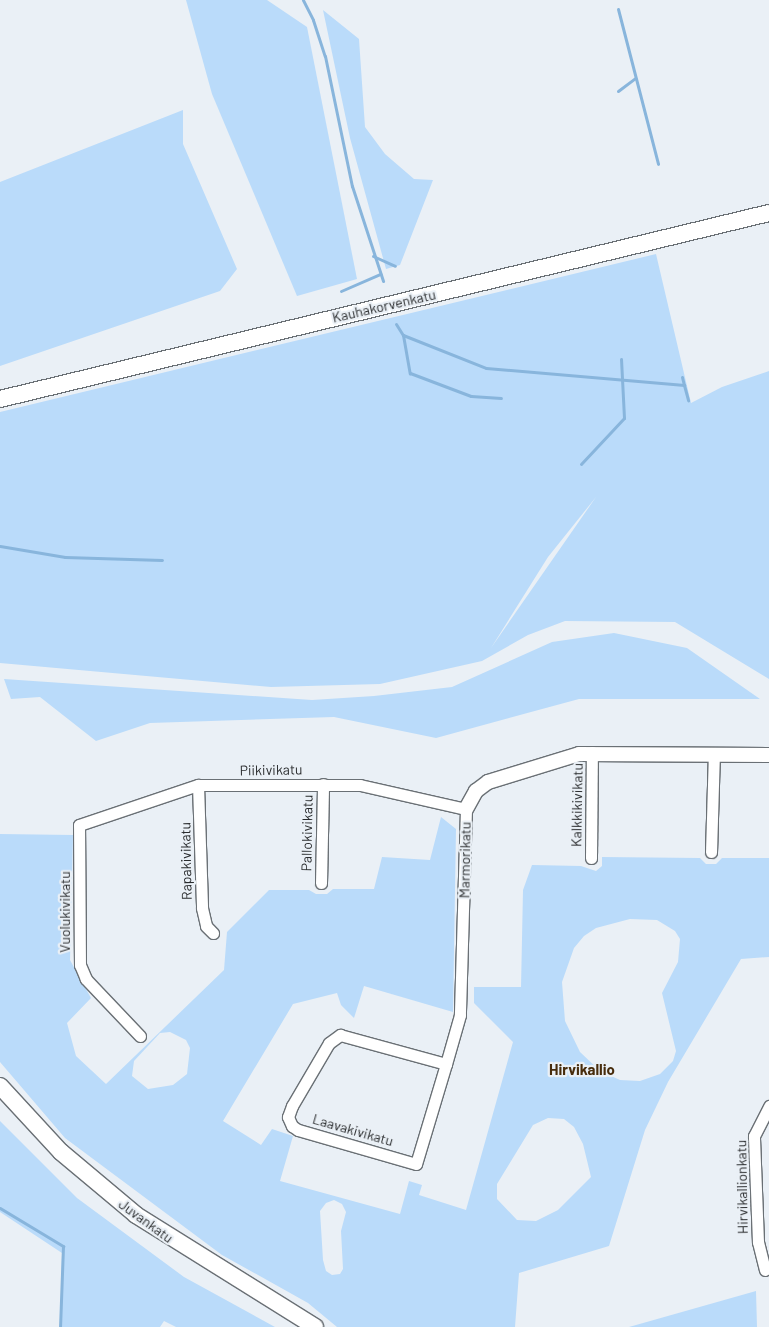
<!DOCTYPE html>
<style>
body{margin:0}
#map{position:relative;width:769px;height:1327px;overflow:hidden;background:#eaf0f6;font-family:Barlow,sans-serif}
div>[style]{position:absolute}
.green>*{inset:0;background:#badbfa}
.stream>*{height:3px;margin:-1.5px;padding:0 1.5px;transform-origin:1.5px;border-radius:1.5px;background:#88b5dc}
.roads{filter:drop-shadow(1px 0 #6a7075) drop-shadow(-1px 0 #6a7075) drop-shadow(0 1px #6a7075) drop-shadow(0 -1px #6a7075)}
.minor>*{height:11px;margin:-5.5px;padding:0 5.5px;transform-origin:5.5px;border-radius:5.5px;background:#fff}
.tertiary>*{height:14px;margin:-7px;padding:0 7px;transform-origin:7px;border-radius:7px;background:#fff}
.secondary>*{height:16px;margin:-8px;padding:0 8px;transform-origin:8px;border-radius:8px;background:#fff}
span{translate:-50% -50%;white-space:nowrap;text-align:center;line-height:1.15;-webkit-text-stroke:4.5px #eaf0f6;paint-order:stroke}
.street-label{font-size:14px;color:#292b2d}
.neighbourhood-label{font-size:15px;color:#472c0c;font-weight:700}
</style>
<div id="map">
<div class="green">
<i style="clip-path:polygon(186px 0,267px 0,307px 27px,357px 279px,297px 296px,212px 94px)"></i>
<i style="clip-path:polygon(323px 10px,359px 39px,365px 127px,385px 154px,414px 179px,433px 180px,400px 265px,386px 269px,350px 138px)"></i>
<i style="clip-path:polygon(183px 110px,183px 144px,237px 269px,220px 291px,0 366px,0 182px)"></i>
<i style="clip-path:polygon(evenodd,656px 254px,691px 403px,722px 387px,769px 371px,769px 679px,675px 622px,565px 621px,528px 635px,482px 661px,380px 684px,271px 687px,0 663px,0 412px,656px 254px,596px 497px,491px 648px,548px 557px,596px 497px)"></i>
<i style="clip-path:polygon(614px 633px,687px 648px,760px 699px,579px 699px,436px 738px,334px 717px,150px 723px,96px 741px,40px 697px,11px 699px,4px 679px,312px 700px,374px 696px,452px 687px,552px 642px)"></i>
<i style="clip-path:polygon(evenodd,441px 817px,456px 829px,453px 1012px,364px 986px,354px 1018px,341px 1005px,337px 993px,293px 1004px,223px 1121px,261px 1145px,272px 1129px,293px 1136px,280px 1181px,400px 1214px,409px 1181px,422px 1185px,419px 1195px,466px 1210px,513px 1042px,474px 1003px,474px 987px,521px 987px,523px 890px,532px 865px,581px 866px,596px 871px,602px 866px,602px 857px,700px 858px,706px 864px,716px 864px,722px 858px,769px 858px,769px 957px,741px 959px,668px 1082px,645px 1130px,609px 1246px,519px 1273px,515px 1327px,337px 1327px,308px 1303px,222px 1255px,65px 1138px,0 1062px,0 834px,73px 835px,70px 960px,91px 998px,67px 1023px,76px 1056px,106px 1084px,224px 970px,227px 932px,269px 890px,309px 890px,316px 894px,327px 894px,333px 889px,374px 889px,382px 857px,430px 860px,441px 817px,630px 919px,657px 920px,675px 931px,680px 939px,678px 962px,662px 993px,676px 1051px,673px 1061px,660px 1074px,640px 1081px,620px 1080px,600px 1071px,580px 1052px,565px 1021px,562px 982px,574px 948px,584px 936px,596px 928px,630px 919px,441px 817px,170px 1032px,186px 1040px,190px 1048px,187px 1074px,173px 1085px,148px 1089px,132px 1076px,134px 1061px,160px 1033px,170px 1032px,441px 817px,548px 1118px,564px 1119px,574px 1127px,583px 1144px,591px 1177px,558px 1210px,536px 1221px,517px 1220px,497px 1199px,497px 1184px,533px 1125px,548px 1118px,441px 817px,334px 1200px,342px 1204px,346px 1212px,341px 1231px,343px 1269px,340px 1274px,332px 1275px,326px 1271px,323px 1260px,320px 1211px,326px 1203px,334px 1200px)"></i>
<i style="clip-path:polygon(0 1121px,77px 1198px,184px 1277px,275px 1327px,176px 1327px,164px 1321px,160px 1327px,60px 1327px,62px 1253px,0 1212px)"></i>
<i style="clip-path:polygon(756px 1291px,757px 1327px,629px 1327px)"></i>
</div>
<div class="stream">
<i style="left:303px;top:0;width:22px;rotate:63deg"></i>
<i style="left:313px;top:20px;width:38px;rotate:72deg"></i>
<i style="left:325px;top:56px;width:133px;rotate:78.3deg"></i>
<i style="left:352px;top:186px;width:100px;rotate:71.9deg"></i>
<i style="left:618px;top:9px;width:160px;rotate:75.5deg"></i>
<i style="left:618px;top:91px;width:21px;rotate:-37deg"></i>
<i style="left:373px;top:256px;width:24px;rotate:24deg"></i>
<i style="left:341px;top:291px;width:43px;rotate:-23.6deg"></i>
<i style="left:396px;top:324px;width:13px;rotate:58deg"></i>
<i style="left:403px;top:335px;width:39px;rotate:80deg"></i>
<i style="left:410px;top:373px;width:65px;rotate:20.7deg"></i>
<i style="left:471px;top:396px;width:30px;rotate:4deg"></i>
<i style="left:403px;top:335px;width:89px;rotate:21.7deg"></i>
<i style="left:486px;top:368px;width:199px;rotate:4.9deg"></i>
<i style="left:684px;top:385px;width:16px;rotate:75deg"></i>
<i style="left:682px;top:377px;width:8px;rotate:76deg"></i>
<i style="left:581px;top:464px;width:63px;rotate:-46.9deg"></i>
<i style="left:624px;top:418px;width:59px;rotate:-92.9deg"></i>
<i style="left:0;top:546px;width:66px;rotate:9.6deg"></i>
<i style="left:65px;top:557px;width:97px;rotate:1.8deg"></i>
<i style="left:0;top:1208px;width:74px;rotate:31.1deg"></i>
<i style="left:63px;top:1246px;width:81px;rotate:92.1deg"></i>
</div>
<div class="roads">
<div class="minor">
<i style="left:198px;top:785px;width:123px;rotate:88.1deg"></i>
<i style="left:202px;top:908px;width:18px;rotate:77deg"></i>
<i style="left:206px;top:926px;width:10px;rotate:45deg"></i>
<i style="left:711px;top:852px;width:99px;rotate:-88.3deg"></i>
<i style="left:591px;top:858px;width:106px;rotate:-89.5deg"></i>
<i style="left:321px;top:883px;width:99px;rotate:-88.8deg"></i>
<i style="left:140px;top:1036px;width:79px;rotate:-133.5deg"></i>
<i style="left:86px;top:979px;width:15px;rotate:-113deg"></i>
<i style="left:80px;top:965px;width:140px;rotate:-90.4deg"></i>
<i style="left:79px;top:825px;width:126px;rotate:-18.6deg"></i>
<i style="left:198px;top:785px;width:162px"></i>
<i style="left:360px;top:785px;width:109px;rotate:12.8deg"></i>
<i style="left:466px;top:809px;width:206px;rotate:91.7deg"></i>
<i style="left:460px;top:1015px;width:51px;rotate:105.9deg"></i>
<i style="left:446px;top:1064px;width:104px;rotate:106.7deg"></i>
<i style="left:416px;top:1164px;width:123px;rotate:-163.9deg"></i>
<i style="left:298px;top:1130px;width:7px;rotate:-146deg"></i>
<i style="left:292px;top:1126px;width:10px;rotate:-114deg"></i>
<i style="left:288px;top:1117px;width:12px;rotate:-70deg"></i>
<i style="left:292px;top:1106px;width:73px;rotate:-59.6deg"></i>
<i style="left:329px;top:1043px;width:14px;rotate:-36deg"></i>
<i style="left:340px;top:1035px;width:110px;rotate:15.3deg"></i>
<i style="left:765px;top:1270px;width:29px;rotate:-104deg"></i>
<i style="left:758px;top:1242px;width:106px;rotate:-92.2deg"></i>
<i style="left:754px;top:1136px;width:34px;rotate:-63deg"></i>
</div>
<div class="tertiary">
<i style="left:466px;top:809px;width:21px;rotate:-61deg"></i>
<i style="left:476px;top:791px;width:15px;rotate:-37deg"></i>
<i style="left:488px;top:782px;width:95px;rotate:-17.1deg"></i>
<i style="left:579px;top:754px;width:190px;rotate:0.3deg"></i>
</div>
<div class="secondary">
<i style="left:0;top:399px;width:791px;rotate:-13.6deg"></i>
<i style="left:0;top:1086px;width:90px;rotate:47.3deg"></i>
<i style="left:61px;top:1152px;width:98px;rotate:40deg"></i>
<i style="left:136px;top:1215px;width:211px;rotate:32deg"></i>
</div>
</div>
<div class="street-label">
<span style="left:384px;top:306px;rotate:-13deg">Kauhakorvenkatu</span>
<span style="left:271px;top:770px;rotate:-1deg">Piikivikatu</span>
<span style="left:577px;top:805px;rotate:-89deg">Kalkkikivikatu</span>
<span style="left:307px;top:833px;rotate:-89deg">Pallokivikatu</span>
<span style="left:465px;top:860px;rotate:-89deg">Marmorikatu</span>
<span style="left:186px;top:861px;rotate:-91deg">Rapakivikatu</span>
<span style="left:65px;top:912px;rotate:-90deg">Vuolukivikatu</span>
<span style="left:353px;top:1130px;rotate:16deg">Laavakivikatu</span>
<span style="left:742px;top:1187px;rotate:-91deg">Hirvikallionkatu</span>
<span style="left:146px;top:1221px;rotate:36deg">Juvankatu</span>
</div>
<div class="neighbourhood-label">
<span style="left:582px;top:1070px">Hirvikallio</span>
</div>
</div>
